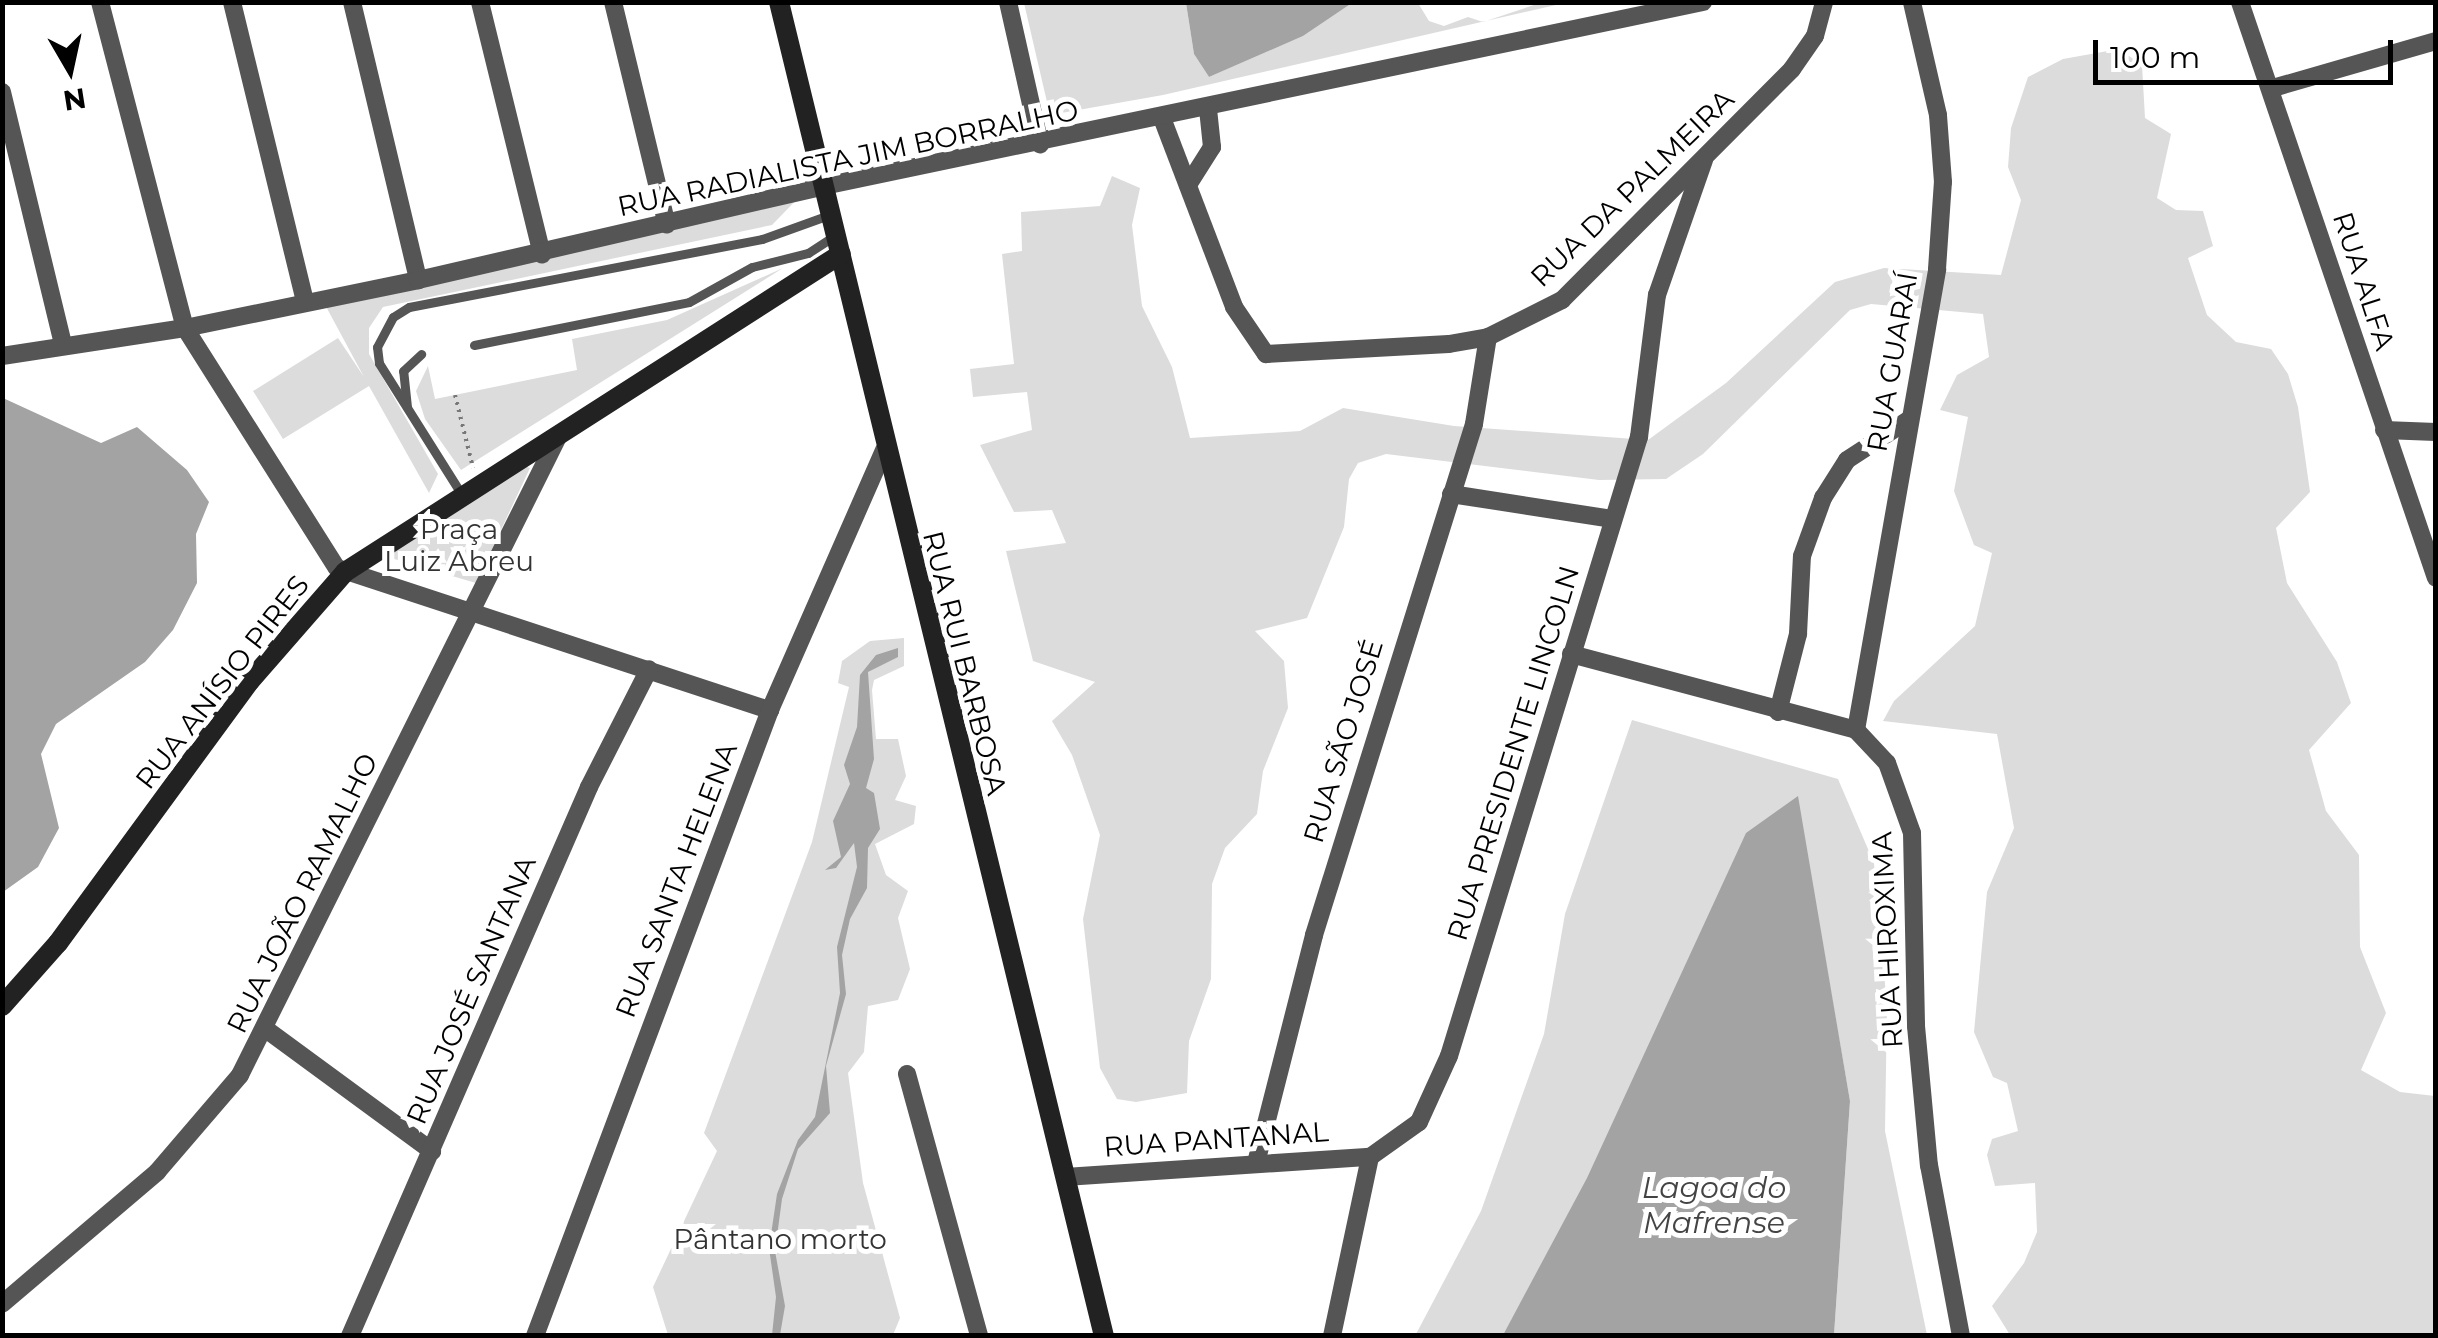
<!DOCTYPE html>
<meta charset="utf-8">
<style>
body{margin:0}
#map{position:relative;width:2438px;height:1338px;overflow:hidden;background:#fff;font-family:Montserrat,sans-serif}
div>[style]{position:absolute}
.green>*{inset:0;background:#dcdcdc}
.water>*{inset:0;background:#a3a3a3}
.path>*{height:4px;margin-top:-2px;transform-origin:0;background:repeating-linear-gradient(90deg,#777 0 2.5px,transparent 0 7.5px)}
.lane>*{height:9px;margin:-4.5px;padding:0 4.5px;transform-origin:4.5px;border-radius:4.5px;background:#555}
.street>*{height:18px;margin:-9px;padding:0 9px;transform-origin:9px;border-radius:9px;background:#555}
.secondary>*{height:20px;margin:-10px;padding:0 10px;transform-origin:10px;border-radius:10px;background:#222}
span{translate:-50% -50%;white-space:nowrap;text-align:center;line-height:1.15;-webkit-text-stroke:10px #fff;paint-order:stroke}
.street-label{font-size:28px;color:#000}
.park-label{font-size:28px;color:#333}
.water-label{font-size:30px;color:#444;font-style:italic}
.frame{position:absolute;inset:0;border:5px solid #000;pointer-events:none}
.north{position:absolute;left:20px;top:20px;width:100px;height:100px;-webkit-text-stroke:8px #fff;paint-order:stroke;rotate:171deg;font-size:28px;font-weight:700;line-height:40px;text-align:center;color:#000}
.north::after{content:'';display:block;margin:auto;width:35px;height:45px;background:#000;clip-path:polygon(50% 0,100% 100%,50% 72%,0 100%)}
.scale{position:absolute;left:2093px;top:40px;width:300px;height:45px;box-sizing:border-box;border:5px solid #000;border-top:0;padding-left:12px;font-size:30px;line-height:35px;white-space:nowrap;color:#000;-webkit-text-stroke:8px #fff;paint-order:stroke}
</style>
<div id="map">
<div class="green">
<i style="clip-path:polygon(1024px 3px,1186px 3px,1194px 54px,1209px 77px,1303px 36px,1352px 3px,1418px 3px,1429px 21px,1444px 26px,1468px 17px,1483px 22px,1540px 3px,1556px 5px,1163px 95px,1050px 115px)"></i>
<i style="clip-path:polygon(2119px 49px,2142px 65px,2145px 118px,2171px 134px,2157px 198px,2176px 210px,2203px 211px,2213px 246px,2188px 258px,2207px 315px,2236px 342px,2271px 349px,2288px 374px,2298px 407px,2310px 492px,2276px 528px,2287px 583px,2337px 662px,2351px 703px,2309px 750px,2326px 811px,2359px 855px,2360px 947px,2386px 1013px,2361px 1070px,2400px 1092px,2435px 1096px,2435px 1335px,2010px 1335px,1992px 1306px,2024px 1263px,2037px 1232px,2035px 1183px,1995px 1186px,1987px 1155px,1992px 1139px,2018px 1131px,2007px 1083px,1993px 1077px,1974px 1032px,1987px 892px,2014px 828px,1997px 734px,1883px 721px,1894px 701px,1975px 626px,1992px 553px,1974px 545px,1954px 491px,1968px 417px,1940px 410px,1957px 375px,1989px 357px,1983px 314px,1871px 304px,1850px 310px,1703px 454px,1666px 479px,1599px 480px,1386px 454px,1358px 463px,1349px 479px,1344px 527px,1307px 618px,1255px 631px,1284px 661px,1288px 708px,1263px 771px,1257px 814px,1225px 848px,1212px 884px,1211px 979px,1189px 1041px,1187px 1093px,1136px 1102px,1117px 1099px,1100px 1068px,1083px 919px,1100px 835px,1072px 755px,1052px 721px,1095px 682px,1033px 661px,1006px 551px,1066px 543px,1052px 510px,1014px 512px,980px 445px,1032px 430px,1027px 392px,973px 397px,970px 369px,1014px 364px,1002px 254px,1022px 251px,1021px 212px,1100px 206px,1112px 176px,1140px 188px,1132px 225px,1142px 306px,1172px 367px,1190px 438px,1300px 431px,1343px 408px,1454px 426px,1648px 440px,1726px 383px,1835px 282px,1884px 268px,2001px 275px,2021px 200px,2008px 167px,2011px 128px,2028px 77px,2063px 59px)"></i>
<i style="clip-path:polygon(803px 193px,772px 225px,383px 307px,369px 328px,369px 354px,438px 474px,429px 493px,369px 386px,283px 439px,253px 391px,338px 338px,364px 377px,323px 301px)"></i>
<i style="clip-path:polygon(783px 268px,461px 470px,425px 419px,416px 391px,428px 366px,435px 399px,577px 370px,572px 339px,667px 320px)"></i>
<i style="clip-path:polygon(525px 466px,530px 468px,476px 583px,384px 556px)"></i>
<i style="clip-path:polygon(904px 638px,904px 666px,874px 680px,872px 690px,876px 739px,898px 739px,906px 776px,895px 800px,916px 806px,914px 824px,875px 844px,886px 875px,908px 891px,898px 918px,910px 969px,898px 1000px,868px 1006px,864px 1052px,848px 1073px,863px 1183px,900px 1318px,893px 1335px,668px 1335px,653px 1287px,717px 1151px,704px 1133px,812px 842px,849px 687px,838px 683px,842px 661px,870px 641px)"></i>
<i style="clip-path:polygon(1632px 720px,1838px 779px,1874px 863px,1887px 1006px,1885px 1131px,1927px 1335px,1834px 1335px,1850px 1101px,1797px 797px,1503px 1335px,1415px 1336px,1481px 1211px,1544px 1034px,1565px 914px)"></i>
</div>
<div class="water">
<i style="clip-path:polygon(1186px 3px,1186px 2px,1352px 3px,1303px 36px,1209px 77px,1194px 54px)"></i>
<i style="clip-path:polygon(3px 398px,101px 443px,137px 427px,187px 470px,209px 502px,196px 534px,197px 583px,173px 630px,145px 662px,56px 724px,41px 754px,59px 828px,38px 867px,3px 892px)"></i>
<i style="clip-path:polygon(898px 648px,898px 657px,868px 672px,874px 759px,866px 788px,874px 793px,880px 829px,868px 848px,867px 888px,850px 919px,842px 955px,846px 994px,826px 1066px,830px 1113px,798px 1149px,782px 1199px,775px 1251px,785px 1306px,780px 1335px,772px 1335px,776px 1297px,769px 1248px,777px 1194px,798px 1140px,815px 1117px,840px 993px,837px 947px,857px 867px,854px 843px,836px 868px,825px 870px,841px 857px,833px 821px,850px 784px,844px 765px,857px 727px,860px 675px,876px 655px)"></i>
<i style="clip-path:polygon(1798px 796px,1850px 1101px,1834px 1335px,1503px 1335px,1587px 1178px,1746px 833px)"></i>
</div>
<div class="path">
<i style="left:455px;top:395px;width:75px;rotate:76.1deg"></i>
</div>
<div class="lane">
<i style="left:474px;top:345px;width:219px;rotate:-11.3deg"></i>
<i style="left:689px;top:302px;width:72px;rotate:-29.1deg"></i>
<i style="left:752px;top:267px;width:58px;rotate:-14deg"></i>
<i style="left:808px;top:253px;width:31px;rotate:-33deg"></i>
<i style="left:407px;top:407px;width:36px;rotate:-96deg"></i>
<i style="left:403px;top:371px;width:25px;rotate:-43deg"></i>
<i style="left:462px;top:495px;width:156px;rotate:-122.2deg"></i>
<i style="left:379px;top:363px;width:16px;rotate:-97deg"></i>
<i style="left:377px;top:347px;width:34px;rotate:-62deg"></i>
<i style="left:393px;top:317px;width:19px;rotate:-32deg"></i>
<i style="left:409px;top:307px;width:359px;rotate:-10.9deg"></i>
<i style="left:762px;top:239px;width:71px;rotate:-19.7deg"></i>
</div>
<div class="street">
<i style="left:100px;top:2px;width:337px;rotate:75.4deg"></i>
<i style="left:185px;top:328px;width:284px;rotate:57.7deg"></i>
<i style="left:337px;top:568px;width:456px;rotate:18.2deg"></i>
<i style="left:232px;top:2px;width:309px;rotate:76.3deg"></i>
<i style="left:352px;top:2px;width:286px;rotate:76.6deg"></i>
<i style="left:480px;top:2px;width:260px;rotate:76.2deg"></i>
<i style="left:613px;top:2px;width:229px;rotate:76.4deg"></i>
<i style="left:1008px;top:2px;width:146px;rotate:77.3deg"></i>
<i style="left:2240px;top:2px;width:608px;rotate:71.21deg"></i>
<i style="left:2273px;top:88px;width:170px;rotate:-16.1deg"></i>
<i style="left:2px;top:92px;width:259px;rotate:76.4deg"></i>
<i style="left:1162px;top:118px;width:202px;rotate:69.1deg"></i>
<i style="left:1234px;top:307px;width:57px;rotate:55.8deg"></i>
<i style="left:1266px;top:354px;width:183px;rotate:-3.1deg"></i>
<i style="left:1449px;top:344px;width:40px;rotate:-10deg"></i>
<i style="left:1488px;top:337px;width:83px;rotate:-26.6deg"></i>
<i style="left:1562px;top:300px;width:326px;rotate:-45.1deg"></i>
<i style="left:1792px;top:69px;width:40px;rotate:-55.1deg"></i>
<i style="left:1815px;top:36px;width:35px;rotate:-75deg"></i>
<i style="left:1188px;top:185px;width:45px;rotate:-57.7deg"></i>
<i style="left:1212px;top:147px;width:39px;rotate:-96deg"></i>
<i style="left:2px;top:356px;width:185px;rotate:-8.7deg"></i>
<i style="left:185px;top:328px;width:238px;rotate:-11.6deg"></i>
<i style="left:418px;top:280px;width:417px;rotate:-13deg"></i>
<i style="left:824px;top:186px;width:898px;rotate:-11.82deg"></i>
<i style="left:2384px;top:430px;width:52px;rotate:2.2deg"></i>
<i style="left:1451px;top:494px;width:164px;rotate:8.8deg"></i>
<i style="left:1571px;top:654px;width:295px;rotate:14.9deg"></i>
<i style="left:1856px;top:730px;width:45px;rotate:46.8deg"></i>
<i style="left:1887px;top:763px;width:74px;rotate:70.3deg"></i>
<i style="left:1912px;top:833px;width:193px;rotate:88.8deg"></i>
<i style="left:1916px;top:1026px;width:140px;rotate:84.7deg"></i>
<i style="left:1929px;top:1165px;width:174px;rotate:79.4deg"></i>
<i style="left:1778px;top:712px;width:81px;rotate:-75.6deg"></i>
<i style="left:1798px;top:634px;width:78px;rotate:-87.1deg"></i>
<i style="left:1802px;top:556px;width:62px;rotate:-70.1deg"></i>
<i style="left:1823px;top:498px;width:45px;rotate:-57.7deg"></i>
<i style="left:1847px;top:460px;width:75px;rotate:-33.1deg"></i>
<i style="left:1856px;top:730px;width:468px;rotate:-80deg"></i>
<i style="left:1937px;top:269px;width:87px;rotate:-86.1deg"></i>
<i style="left:1943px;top:182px;width:67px;rotate:-94.3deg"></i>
<i style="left:1938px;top:115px;width:116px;rotate:-103deg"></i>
<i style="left:267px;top:1030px;width:205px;rotate:36.3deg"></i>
<i style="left:907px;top:1074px;width:272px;rotate:74.6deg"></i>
<i style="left:1256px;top:1163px;width:235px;rotate:-75.7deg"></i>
<i style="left:1314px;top:935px;width:535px;rotate:-72.61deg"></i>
<i style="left:1474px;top:424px;width:88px;rotate:-80.9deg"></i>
<i style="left:1065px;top:1177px;width:306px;rotate:-3.8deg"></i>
<i style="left:1370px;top:1157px;width:60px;rotate:-35.5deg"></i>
<i style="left:1419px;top:1122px;width:72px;rotate:-65.6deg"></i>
<i style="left:1449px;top:1056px;width:648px;rotate:-72.94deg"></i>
<i style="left:1639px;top:437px;width:143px;rotate:-82.8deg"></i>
<i style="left:1657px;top:295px;width:143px;rotate:-70.8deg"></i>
<i style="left:2px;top:1304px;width:204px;rotate:-40.4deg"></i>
<i style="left:157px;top:1172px;width:128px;rotate:-49.4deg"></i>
<i style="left:240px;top:1075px;width:713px;rotate:-63.51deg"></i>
<i style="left:350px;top:1336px;width:599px;rotate:-66.47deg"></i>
<i style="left:589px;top:787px;width:132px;rotate:-63deg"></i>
<i style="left:535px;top:1336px;width:669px;rotate:-69.42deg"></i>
<i style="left:770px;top:710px;width:284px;rotate:-66.3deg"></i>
<i style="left:1332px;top:1336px;width:183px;rotate:-78deg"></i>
</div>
<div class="secondary">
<i style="left:779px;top:2px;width:1373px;rotate:76.31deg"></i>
<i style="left:2px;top:1006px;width:84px;rotate:-48.4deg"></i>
<i style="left:58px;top:943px;width:325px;rotate:-53.8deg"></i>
<i style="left:250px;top:681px;width:145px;rotate:-48.9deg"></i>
<i style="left:345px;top:572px;width:589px;rotate:-32.67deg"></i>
</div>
<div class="street-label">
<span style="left:848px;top:158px;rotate:-12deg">RUA RADIALISTA JIM BORRALHO</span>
<span style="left:1632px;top:188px;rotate:-44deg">RUA DA PALMEIRA</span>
<span style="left:2364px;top:281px;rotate:72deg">RUA ALFA</span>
<span style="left:1892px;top:362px;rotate:-80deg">RUA GUARAÍ</span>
<span style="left:965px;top:663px;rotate:76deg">RUA RUI BARBOSA</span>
<span style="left:222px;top:682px;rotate:-52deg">RUA ANÍSIO PIRES</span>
<span style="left:1343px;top:741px;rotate:-73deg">RUA SÃO JOSÉ</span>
<span style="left:1513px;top:753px;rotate:-73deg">RUA PRESIDENTE LINCOLN</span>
<span style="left:676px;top:880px;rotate:-69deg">RUA SANTA HELENA</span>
<span style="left:302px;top:893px;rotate:-64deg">RUA JOÃO RAMALHO</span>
<span style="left:1887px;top:940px;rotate:-93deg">RUA HIROXIMA</span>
<span style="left:471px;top:990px;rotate:-67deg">RUA JOSÉ SANTANA</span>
<span style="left:1216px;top:1139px;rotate:-4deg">RUA PANTANAL</span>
</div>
<div class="park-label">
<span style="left:459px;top:545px">Praça<br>Luiz Abreu</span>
<span style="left:780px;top:1239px">Pântano morto</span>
</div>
<div class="water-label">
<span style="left:1714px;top:1205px">Lagoa do<br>Mafrense</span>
</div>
<div class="frame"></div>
<div class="north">N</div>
<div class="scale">100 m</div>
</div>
